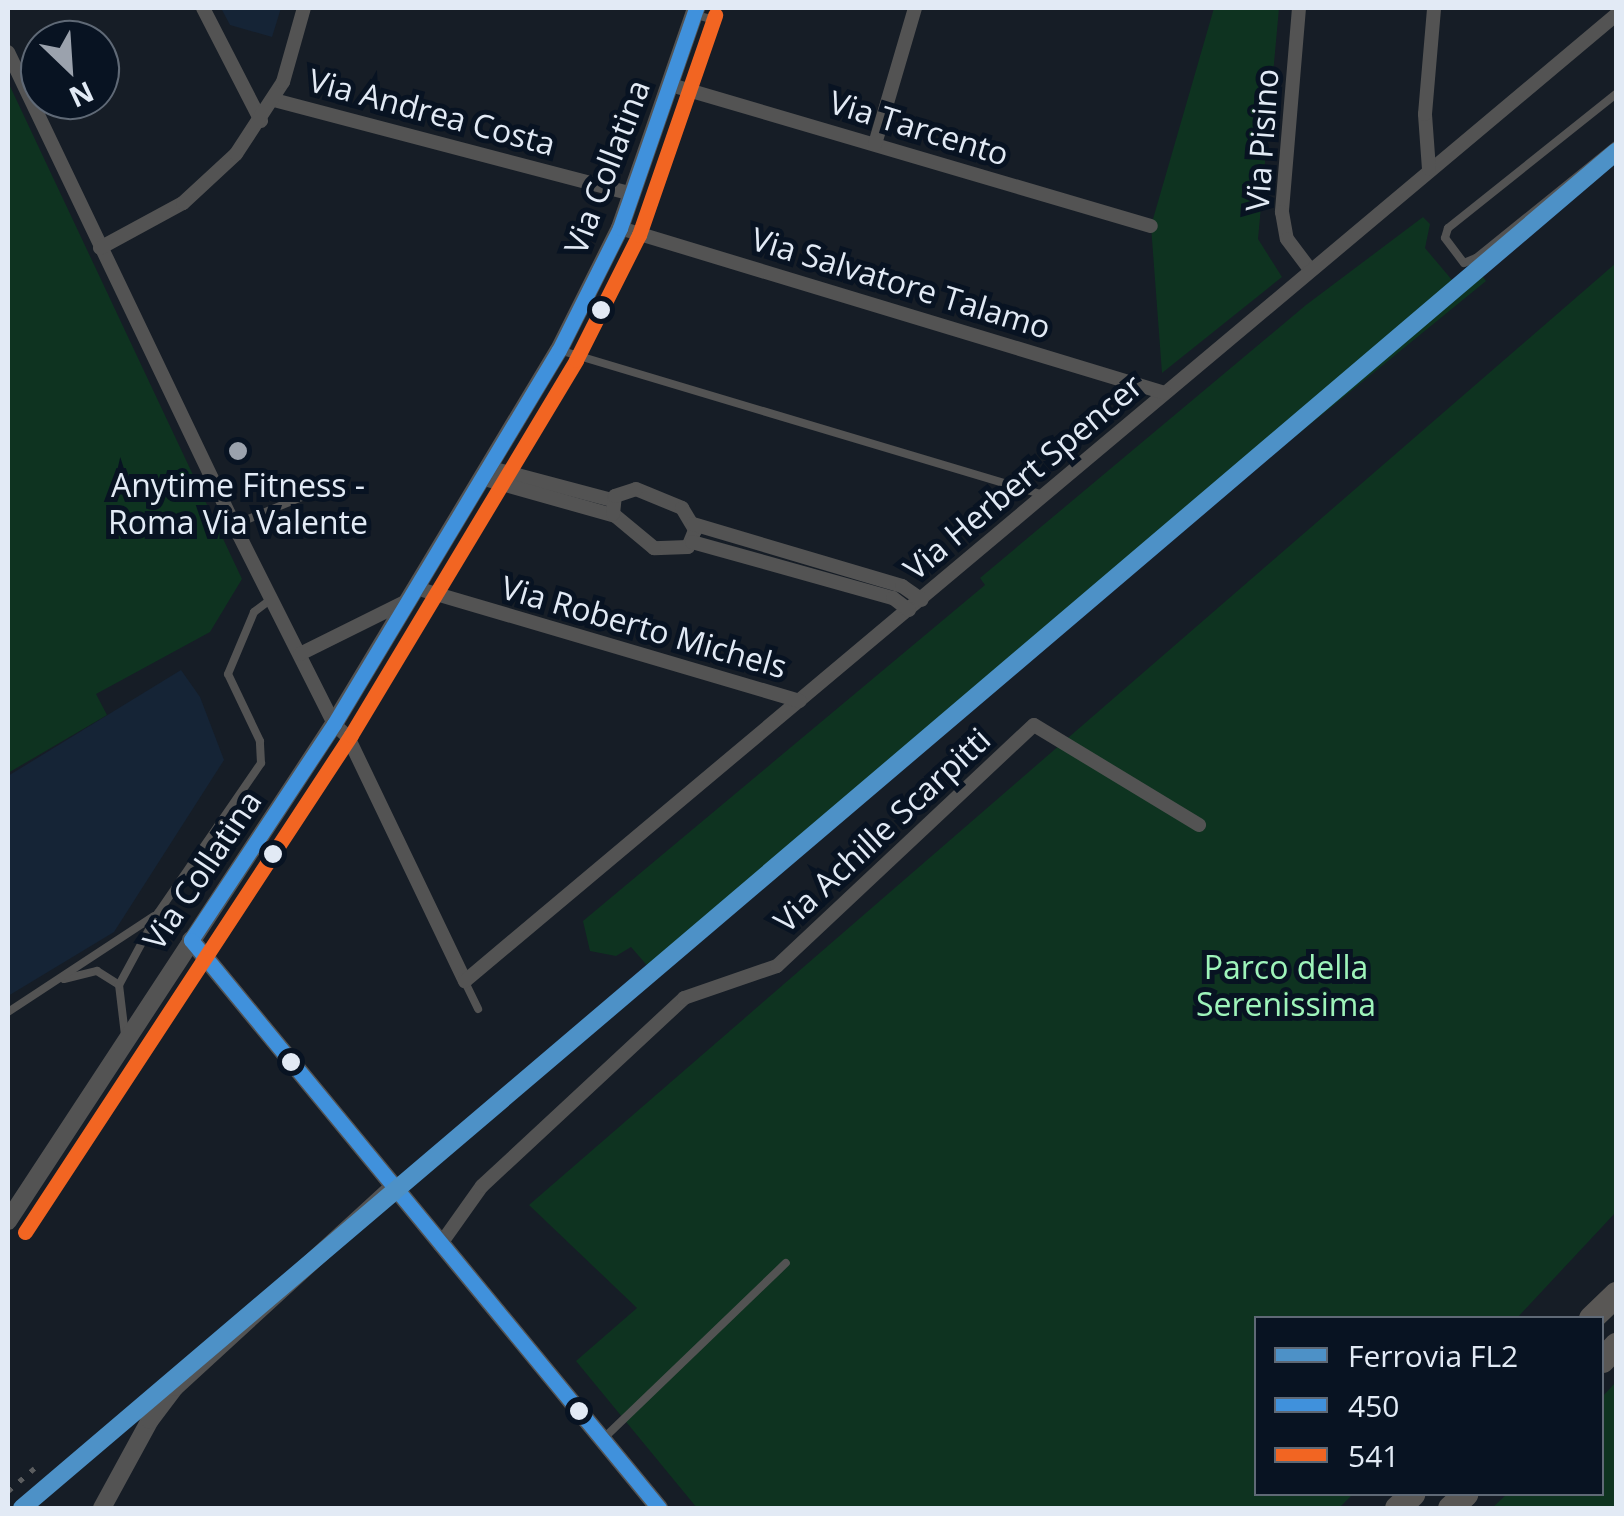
<!DOCTYPE html>
<style>
body{margin:0}
#map{position:relative;width:1624px;height:1516px;overflow:hidden;background:#161d26;font-family:"Open Sans",sans-serif}
div>[style]{position:absolute}
.built>*{inset:0;background:#152436}
.green>*{inset:0;background:#0e3320}
.service>*{height:8px;margin:-4px;padding:0 4px;transform-origin:4px;border-radius:4px;background:#535353}
.minor>*{height:14px;margin:-7px;padding:0 7px;transform-origin:7px;border-radius:7px;background:#535353}
.tertiary>*{height:18px;margin:-9px;padding:0 9px;transform-origin:9px;border-radius:9px;background:#535353}
.motorway>*{height:25px;margin:-12.5px;padding:0 12.5px;transform-origin:12.5px;border-radius:12.5px;background:#595755}
.rail>*{height:5px;margin-top:-2.5px;transform-origin:0;background:repeating-linear-gradient(90deg,#5b5d5f 0 5px,transparent 0 15px)}
.bus-1>*{height:15px;margin:-7.5px;padding:0 7.5px;transform-origin:7.5px;border-radius:7.5px;background:#4091dc}
.bus-2>*{height:15px;margin:-7.5px;padding:0 7.5px;transform-origin:7.5px;border-radius:7.5px;background:#f26522}
.rail-1>*{height:18px;margin:-9px;padding:0 9px;transform-origin:9px;border-radius:9px;background:#4d91c7}
.dots>*{width:28px;height:28px;translate:-50% -50%;box-sizing:border-box;border:5px solid #081322;border-radius:50%}
span{translate:-50% -50%;white-space:nowrap;text-align:center;line-height:1.15;-webkit-text-stroke:10px #081322;paint-order:stroke}
.street-label{font-size:32px;color:#e2eaf5}
.poi-label{font-size:32px;color:#e2eaf5}
.park-label{font-size:32px;color:#9ef4ba}
.frame{position:absolute;inset:0;border:10px solid #e2eaf5;pointer-events:none}
.legend{position:absolute;left:1254px;top:1316px;width:350px;height:180px;box-sizing:border-box;background:#081322;border:2px solid #5f6976;margin:0;padding:12px 18px;list-style:none;font-size:30px;color:#e2eaf5}
.legend li{display:flex;align-items:center;gap:20px;height:50px}
.legend b{width:50px;border:2px solid #5f6976}
.north{position:absolute;left:20px;top:20px;width:100px;height:100px;box-sizing:border-box;background:#081322;border:2px solid #5f6976;border-radius:50%;rotate:155deg;font-size:28px;font-weight:700;line-height:40px;text-align:center;color:#e2eaf5}
.north::after{content:'';display:block;margin:auto;width:35px;height:45px;background:#9ba2ad;clip-path:polygon(50% 0,100% 100%,50% 72%,0 100%)}
</style>
<div id="map">
<div class="built">
<i style="clip-path:polygon(221px 8px,281px 8px,272px 37px,230px 25px)"></i>
<i style="clip-path:polygon(181px 670px,200px 697px,224px 760px,114px 932px,8px 996px,8px 776px)"></i>
</div>
<div class="green">
<i style="clip-path:polygon(1214px 8px,1279px 8px,1258px 239px,1282px 277px,1162px 373px,1151px 226px)"></i>
<i style="clip-path:polygon(8px 82px,242px 579px,210px 632px,96px 694px,107px 715px,8px 773px)"></i>
<i style="clip-path:polygon(1423px 217px,1430px 224px,1425px 248px,1452px 280px,1480px 273px,1486px 281px,966px 705px,658px 978px,631px 947px,616px 956px,590px 951px,583px 921px,985px 585px,980px 578px,1306px 305px)"></i>
<i style="clip-path:polygon(1616px 263px,1616px 1212px,1517px 1318px,1256px 1318px,1256px 1494px,1353px 1494px,1339px 1508px,697px 1508px,576px 1361px,637px 1308px,529px 1205px)"></i>
<i style="clip-path:polygon(1616px 1382px,1616px 1508px,1492px 1508px,1507px 1494px,1602px 1494px,1602px 1397px)"></i>
</div>
<div class="service">
<i style="left:693px;top:14px;width:18px;rotate:16deg"></i>
<i style="left:1616px;top:94px;width:215px;rotate:141.4deg"></i>
<i style="left:1448px;top:228px;width:10px;rotate:107deg"></i>
<i style="left:1445px;top:238px;width:31px;rotate:53deg"></i>
<i style="left:1464px;top:263px;width:13px;rotate:-23deg"></i>
<i style="left:1476px;top:258px;width:180px;rotate:-38.9deg"></i>
<i style="left:559px;top:350px;width:506px;rotate:16.65deg"></i>
<i style="left:234px;top:525px;width:89px;rotate:-22.5deg"></i>
<i style="left:64px;top:979px;width:34px;rotate:-14deg"></i>
<i style="left:97px;top:971px;width:26px;rotate:32deg"></i>
<i style="left:465px;top:982px;width:30px;rotate:64deg"></i>
<i style="left:8px;top:1012px;width:175px;rotate:-33.3deg"></i>
<i style="left:125px;top:1035px;width:50px;rotate:-96.8deg"></i>
<i style="left:119px;top:985px;width:82px;rotate:-61.6deg"></i>
<i style="left:158px;top:913px;width:182px;rotate:-55.5deg"></i>
<i style="left:261px;top:763px;width:22px;rotate:-93deg"></i>
<i style="left:260px;top:741px;width:74px;rotate:-115.5deg"></i>
<i style="left:228px;top:674px;width:67px;rotate:-67.2deg"></i>
<i style="left:254px;top:612px;width:21px;rotate:-37deg"></i>
<i style="left:605px;top:1437px;width:251px;rotate:-43.9deg"></i>
</div>
<div class="minor">
<i style="left:203px;top:8px;width:127px;rotate:62.8deg"></i>
<i style="left:1299px;top:8px;width:205px;rotate:94.8deg"></i>
<i style="left:1282px;top:212px;width:27px;rotate:80deg"></i>
<i style="left:1287px;top:239px;width:36px;rotate:53deg"></i>
<i style="left:8px;top:52px;width:535px;rotate:64.44deg"></i>
<i style="left:239px;top:535px;width:212px;rotate:63.3deg"></i>
<i style="left:334px;top:724px;width:19px;rotate:43deg"></i>
<i style="left:348px;top:737px;width:271px;rotate:64.4deg"></i>
<i style="left:465px;top:981px;width:1503px;rotate:-40.01deg"></i>
<i style="left:671px;top:85px;width:500px;rotate:16.37deg"></i>
<i style="left:274px;top:100px;width:371px;rotate:14.7deg"></i>
<i style="left:875px;top:144px;width:142px;rotate:-73.6deg"></i>
<i style="left:1429px;top:169px;width:55px;rotate:-94.2deg"></i>
<i style="left:1425px;top:114px;width:106px;rotate:-85.1deg"></i>
<i style="left:620px;top:228px;width:569px;rotate:16.84deg"></i>
<i style="left:100px;top:248px;width:94px;rotate:-28.5deg"></i>
<i style="left:183px;top:203px;width:72px;rotate:-42.8deg"></i>
<i style="left:236px;top:154px;width:86px;rotate:-56.9deg"></i>
<i style="left:283px;top:82px;width:77px;rotate:-74.2deg"></i>
<i style="left:487px;top:467px;width:129px;rotate:14.8deg"></i>
<i style="left:481px;top:478px;width:139px;rotate:15.8deg"></i>
<i style="left:636px;top:489px;width:50px;rotate:22.4deg"></i>
<i style="left:682px;top:508px;width:26px;rotate:59deg"></i>
<i style="left:695px;top:530px;width:18px;rotate:112deg"></i>
<i style="left:688px;top:547px;width:34px;rotate:178deg"></i>
<i style="left:654px;top:548px;width:53px;rotate:-140.3deg"></i>
<i style="left:613px;top:514px;width:18px;rotate:-84deg"></i>
<i style="left:615px;top:496px;width:22px;rotate:-18deg"></i>
<i style="left:693px;top:524px;width:218px;rotate:16.5deg"></i>
<i style="left:902px;top:586px;width:24px;rotate:35deg"></i>
<i style="left:692px;top:542px;width:209px;rotate:15.6deg"></i>
<i style="left:893px;top:598px;width:20px;rotate:37deg"></i>
<i style="left:416px;top:588px;width:400px;rotate:16.4deg"></i>
<i style="left:300px;top:654px;width:122px;rotate:-26.4deg"></i>
<i style="left:440px;top:1245px;width:72px;rotate:-54.6deg"></i>
<i style="left:482px;top:1186px;width:276px;rotate:-42.9deg"></i>
<i style="left:684px;top:998px;width:98px;rotate:-19deg"></i>
<i style="left:777px;top:966px;width:352px;rotate:-43.2deg"></i>
<i style="left:1034px;top:725px;width:193px;rotate:31.2deg"></i>
</div>
<div class="tertiary">
<i style="left:191px;top:940px;width:736px;rotate:50.51deg"></i>
<i style="left:8px;top:1221px;width:594px;rotate:-56.74deg"></i>
<i style="left:334px;top:724px;width:436px;rotate:-59deg"></i>
<i style="left:559px;top:350px;width:136px;rotate:-63.4deg"></i>
<i style="left:620px;top:228px;width:233px;rotate:-70.9deg"></i>
<i style="left:102px;top:1508px;width:100px;rotate:-61.4deg"></i>
<i style="left:150px;top:1420px;width:41px;rotate:-52.9deg"></i>
<i style="left:175px;top:1387px;width:296px;rotate:-42.5deg"></i>
</div>
<div class="motorway">
<i style="left:1591px;top:1318px;width:35px;rotate:-44deg"></i>
<i style="left:1602px;top:1360px;width:21px;rotate:-47deg"></i>
<i style="left:1397px;top:1508px;width:21px;rotate:-43deg"></i>
<i style="left:1450px;top:1508px;width:21px;rotate:-43deg"></i>
</div>
<div class="rail">
<i style="left:8px;top:1491px;width:35px;rotate:-41deg"></i>
</div>
<div class="bus-1">
<i style="left:191px;top:940px;width:259px;rotate:-56.5deg"></i>
<i style="left:334px;top:724px;width:436px;rotate:-59deg"></i>
<i style="left:559px;top:350px;width:136px;rotate:-63.4deg"></i>
<i style="left:620px;top:228px;width:233px;rotate:-70.9deg"></i>
<i style="left:191px;top:940px;width:736px;rotate:50.51deg"></i>
</div>
<div class="bus-2">
<i style="left:25px;top:1232px;width:594px;rotate:-56.74deg"></i>
<i style="left:351px;top:735px;width:437px;rotate:-59deg"></i>
<i style="left:576px;top:360px;width:140px;rotate:-63.3deg"></i>
<i style="left:639px;top:235px;width:233px;rotate:-70.9deg"></i>
</div>
<div class="rail-1">
<i style="left:22px;top:1508px;width:2093px;rotate:-40.39deg"></i>
</div>
<div class="dots">
<i style="left:601px;top:310px;background:#e2eaf5"></i>
<i style="left:238px;top:451px;background:#9ba2ad"></i>
<i style="left:273px;top:854px;background:#e2eaf5"></i>
<i style="left:291px;top:1062px;background:#e2eaf5"></i>
<i style="left:579px;top:1411px;background:#e2eaf5"></i>
</div>
<div class="street-label">
<span style="left:432px;top:112px;rotate:15deg">Via Andrea Costa</span>
<span style="left:919px;top:128px;rotate:17deg">Via Tarcento</span>
<span style="left:1262px;top:140px;rotate:-86deg">Via Pisino</span>
<span style="left:607px;top:167px;rotate:-69deg">Via Collatina</span>
<span style="left:901px;top:283px;rotate:17deg">Via Salvatore Talamo</span>
<span style="left:1023px;top:477px;rotate:-40deg">Via Herbert Spencer</span>
<span style="left:644px;top:627px;rotate:16deg">Via Roberto Michels</span>
<span style="left:882px;top:830px;rotate:-43deg">Via Achille Scarpitti</span>
<span style="left:202px;top:870px;rotate:-56deg">Via Collatina</span>
</div>
<div class="poi-label">
<span style="left:238px;top:504px">Anytime Fitness -<br>Roma Via Valente</span>
</div>
<div class="park-label">
<span style="left:1286px;top:986px">Parco della<br>Serenissima</span>
</div>
<div class="frame"></div>
<ul class="legend">
<li><b style="height:12px;background:#4d91c7"></b>Ferrovia FL2</li>
<li><b style="height:12px;background:#4091dc"></b>450</li>
<li><b style="height:12px;background:#f26522"></b>541</li>
</ul>
<div class="north">N</div>
</div>
